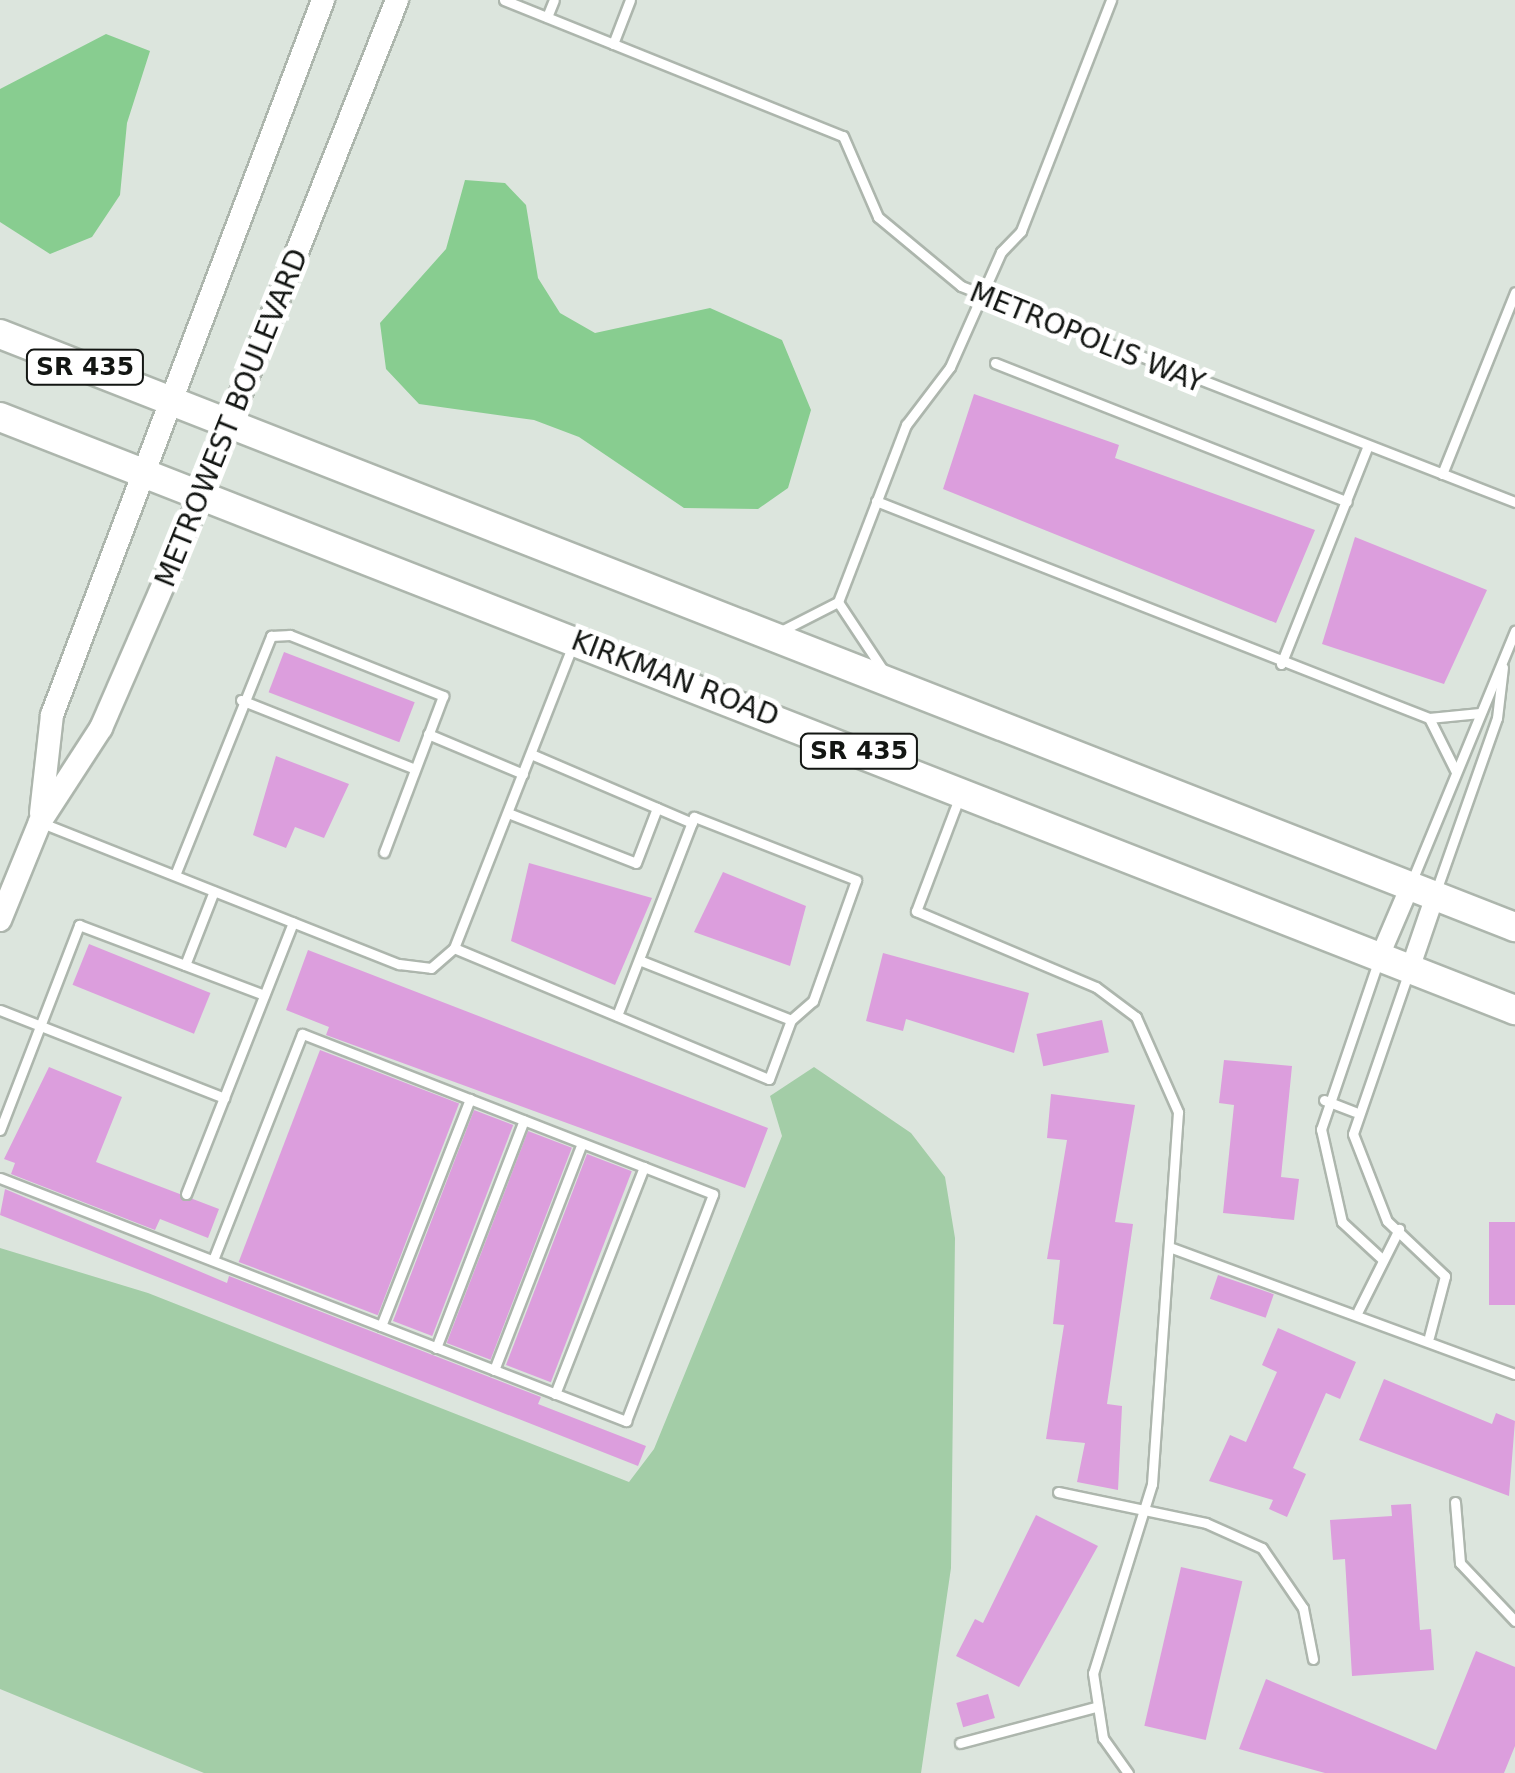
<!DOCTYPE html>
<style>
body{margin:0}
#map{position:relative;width:1515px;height:1773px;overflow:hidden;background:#dce5dd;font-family:"DejaVu Sans",sans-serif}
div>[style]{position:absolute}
.green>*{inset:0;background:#a3cda7}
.water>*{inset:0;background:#88cd90}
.building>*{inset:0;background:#dc9edd;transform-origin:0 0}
.roads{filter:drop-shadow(2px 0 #adb6ad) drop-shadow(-2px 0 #adb6ad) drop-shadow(0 2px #adb6ad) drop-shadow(0 -2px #adb6ad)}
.service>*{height:9px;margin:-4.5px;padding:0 4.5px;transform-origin:4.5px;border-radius:4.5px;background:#fff}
.minor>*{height:18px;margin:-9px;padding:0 9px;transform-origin:9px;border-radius:9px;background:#fff}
.tertiary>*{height:22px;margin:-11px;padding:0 11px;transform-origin:11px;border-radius:11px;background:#fff}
.primary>*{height:28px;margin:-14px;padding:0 14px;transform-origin:14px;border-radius:14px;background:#fff}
span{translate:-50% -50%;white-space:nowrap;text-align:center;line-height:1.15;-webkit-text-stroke:10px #fff;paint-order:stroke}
.shield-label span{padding:2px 8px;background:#fff;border:2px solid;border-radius:8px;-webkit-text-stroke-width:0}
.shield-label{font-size:25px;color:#131613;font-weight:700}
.street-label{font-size:28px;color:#131613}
</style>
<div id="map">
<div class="green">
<i style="clip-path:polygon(814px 1067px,911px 1133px,945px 1177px,955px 1238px,951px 1568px,921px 1773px,204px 1773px,0 1689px,0 1248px,148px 1293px,629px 1482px,654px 1449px,782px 1136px,770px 1096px)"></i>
</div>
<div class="water">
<i style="clip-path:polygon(106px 34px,150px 51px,127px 123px,120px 195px,92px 237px,50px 254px,0 222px,0 89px)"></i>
<i style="clip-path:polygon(465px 180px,505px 183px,526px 205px,538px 278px,560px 313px,595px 333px,710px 308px,782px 340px,811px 410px,788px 488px,758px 509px,684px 508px,579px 437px,534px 420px,419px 404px,386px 369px,380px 323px,446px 249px)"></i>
</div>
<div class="building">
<i style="clip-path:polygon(974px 394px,1119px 445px,1115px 458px,1315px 530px,1276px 623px,943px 489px)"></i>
<i style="clip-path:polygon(1355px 537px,1487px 590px,1444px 684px,1322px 644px)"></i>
<i style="left:284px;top:652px;width:140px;height:43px;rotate:21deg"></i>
<i style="clip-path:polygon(276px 756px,349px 784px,324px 838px,295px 827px,286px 848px,253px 835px)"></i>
<i style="clip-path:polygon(529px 863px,652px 898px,615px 985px,511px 941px)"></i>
<i style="clip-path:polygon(723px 872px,806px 906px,790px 966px,694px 932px)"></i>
<i style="left:89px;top:944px;width:131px;height:44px;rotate:22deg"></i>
<i style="clip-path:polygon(308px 950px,768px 1128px,745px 1188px,326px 1035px,329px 1027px,286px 1010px)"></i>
<i style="clip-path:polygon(883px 953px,1029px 993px,1014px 1053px,906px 1019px,903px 1031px,866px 1021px)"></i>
<i style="left:1102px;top:1020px;width:33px;height:67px;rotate:78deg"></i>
<i style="left:320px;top:1050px;width:149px;height:227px;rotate:21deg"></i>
<i style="clip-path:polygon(1224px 1060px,1292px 1066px,1281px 1177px,1299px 1179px,1294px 1220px,1223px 1213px,1234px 1105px,1219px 1103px)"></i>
<i style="clip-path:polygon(49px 1067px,122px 1097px,96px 1162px,219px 1209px,208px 1238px,160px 1219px,155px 1230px,11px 1174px,15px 1163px,4px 1159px)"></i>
<i style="clip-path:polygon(1051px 1094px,1135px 1105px,1115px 1222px,1133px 1224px,1107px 1404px,1122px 1406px,1118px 1490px,1077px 1482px,1085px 1443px,1046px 1439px,1064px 1325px,1053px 1324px,1060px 1260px,1047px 1259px,1067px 1140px,1047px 1138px)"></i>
<i style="left:474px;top:1110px;width:42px;height:226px;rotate:21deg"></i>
<i style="left:528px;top:1131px;width:47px;height:227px;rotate:21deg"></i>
<i style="left:587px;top:1154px;width:48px;height:226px;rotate:21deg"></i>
<i style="clip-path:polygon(5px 1189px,227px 1283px,229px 1276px,541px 1397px,538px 1404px,646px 1446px,638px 1466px,0 1215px)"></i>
<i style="left:1515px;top:1222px;width:83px;height:26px;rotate:90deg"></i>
<i style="left:1218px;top:1275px;width:59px;height:25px;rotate:19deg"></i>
<i style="clip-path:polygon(1278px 1328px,1356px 1362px,1340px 1399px,1326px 1393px,1293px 1468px,1306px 1474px,1287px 1517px,1269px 1509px,1273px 1500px,1209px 1481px,1230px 1435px,1246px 1442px,1277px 1372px,1262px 1365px)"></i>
<i style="clip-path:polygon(1384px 1379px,1492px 1424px,1496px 1413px,1515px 1421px,1509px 1496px,1359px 1440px)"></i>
<i style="clip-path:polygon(1411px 1504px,1420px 1630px,1431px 1629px,1434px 1670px,1352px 1676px,1345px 1559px,1333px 1560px,1330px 1520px,1392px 1516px,1391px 1505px)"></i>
<i style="clip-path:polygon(1036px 1515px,1098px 1546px,1019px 1687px,956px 1656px,975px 1619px,983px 1623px)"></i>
<i style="left:1181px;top:1567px;width:63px;height:163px;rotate:13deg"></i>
<i style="clip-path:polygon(1476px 1651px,1515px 1667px,1515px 1746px,1504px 1773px,1325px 1773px,1239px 1749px,1266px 1679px,1436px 1750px)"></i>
<i style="left:988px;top:1694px;width:25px;height:33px;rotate:74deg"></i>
</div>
<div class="roads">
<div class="service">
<i style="left:504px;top:0;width:365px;rotate:21.9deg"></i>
<i style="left:843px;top:136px;width:88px;rotate:66.6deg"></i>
<i style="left:878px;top:217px;width:108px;rotate:39.7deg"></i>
<i style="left:961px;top:286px;width:595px;rotate:21.3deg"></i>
<i style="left:547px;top:17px;width:18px;rotate:-68deg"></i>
<i style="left:613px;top:44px;width:47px;rotate:-68.9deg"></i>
<i style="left:995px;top:363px;width:378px;rotate:21.5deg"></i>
<i style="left:1442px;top:474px;width:196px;rotate:-68.1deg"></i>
<i style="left:876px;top:501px;width:594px;rotate:21.43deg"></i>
<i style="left:1429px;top:718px;width:51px;rotate:-5.6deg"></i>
<i style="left:838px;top:602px;width:190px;rotate:-69deg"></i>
<i style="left:906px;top:425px;width:73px;rotate:-52.8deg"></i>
<i style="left:950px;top:367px;width:126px;rotate:-66.1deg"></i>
<i style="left:1001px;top:252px;width:29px;rotate:-46deg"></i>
<i style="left:1021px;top:231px;width:248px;rotate:-68.7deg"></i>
<i style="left:779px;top:632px;width:66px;rotate:-27deg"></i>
<i style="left:838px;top:602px;width:82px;rotate:56.5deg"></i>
<i style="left:1281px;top:664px;width:232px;rotate:-68.3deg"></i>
<i style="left:241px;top:700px;width:187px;rotate:21.6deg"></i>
<i style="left:1429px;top:718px;width:60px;rotate:63.4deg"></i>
<i style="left:428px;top:734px;width:103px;rotate:22.8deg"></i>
<i style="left:531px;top:754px;width:175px;rotate:23.2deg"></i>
<i style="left:959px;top:798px;width:121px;rotate:110.8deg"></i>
<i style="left:916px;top:911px;width:195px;rotate:22.9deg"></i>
<i style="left:1096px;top:987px;width:50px;rotate:36.9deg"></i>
<i style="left:1136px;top:1017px;width:104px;rotate:66.1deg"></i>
<i style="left:1178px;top:1112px;width:373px;rotate:94deg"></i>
<i style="left:1152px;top:1484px;width:198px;rotate:107.3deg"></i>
<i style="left:1093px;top:1673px;width:66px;rotate:81.3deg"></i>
<i style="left:1103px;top:1738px;width:43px;rotate:54.5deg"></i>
<i style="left:508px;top:813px;width:137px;rotate:21.3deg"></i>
<i style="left:636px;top:863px;width:59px;rotate:-69.1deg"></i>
<i style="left:42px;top:823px;width:384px;rotate:21.6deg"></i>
<i style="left:399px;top:964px;width:32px;rotate:7deg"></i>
<i style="left:431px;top:968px;width:30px;rotate:-41deg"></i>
<i style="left:454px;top:948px;width:326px;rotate:-68.6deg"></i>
<i style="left:175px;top:875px;width:258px;rotate:-68.1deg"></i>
<i style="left:271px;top:636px;width:19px;rotate:-3deg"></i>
<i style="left:290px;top:635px;width:165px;rotate:21.7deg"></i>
<i style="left:443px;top:696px;width:167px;rotate:110.7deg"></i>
<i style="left:1411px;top:883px;width:273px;rotate:-67.6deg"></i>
<i style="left:1436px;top:891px;width:183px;rotate:-70.6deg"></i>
<i style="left:1497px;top:718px;width:51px;rotate:-83.3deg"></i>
<i style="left:454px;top:948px;width:341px;rotate:22.6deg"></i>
<i style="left:769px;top:1079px;width:63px;rotate:-69.6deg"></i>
<i style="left:791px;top:1020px;width:29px;rotate:-41deg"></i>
<i style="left:813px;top:1001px;width:128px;rotate:-70.4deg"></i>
<i style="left:856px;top:880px;width:174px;rotate:-158.7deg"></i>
<i style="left:694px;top:817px;width:213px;rotate:111.2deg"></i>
<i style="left:1379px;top:959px;width:180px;rotate:108.8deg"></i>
<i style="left:1321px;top:1129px;width:95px;rotate:77.3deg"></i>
<i style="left:1342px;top:1222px;width:56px;rotate:42.8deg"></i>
<i style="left:639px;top:960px;width:163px;rotate:21.5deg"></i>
<i style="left:185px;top:965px;width:79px;rotate:-68.6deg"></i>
<i style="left:1409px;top:971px;width:172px;rotate:109deg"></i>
<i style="left:1353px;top:1134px;width:93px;rotate:68.7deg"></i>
<i style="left:1387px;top:1221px;width:80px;rotate:43.5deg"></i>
<i style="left:1445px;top:1276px;width:63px;rotate:104.7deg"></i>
<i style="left:0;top:1010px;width:241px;rotate:21.4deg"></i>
<i style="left:1324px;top:1100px;width:33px;rotate:21deg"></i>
<i style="left:0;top:1130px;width:220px;rotate:-68.9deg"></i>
<i style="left:79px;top:925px;width:198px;rotate:20.7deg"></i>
<i style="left:0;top:1178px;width:672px;rotate:21.22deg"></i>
<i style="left:626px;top:1421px;width:243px;rotate:-69deg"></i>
<i style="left:713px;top:1194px;width:441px;rotate:-158.7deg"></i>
<i style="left:302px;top:1034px;width:243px;rotate:111.5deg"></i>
<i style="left:186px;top:1194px;width:292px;rotate:-68.5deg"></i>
<i style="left:1172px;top:1248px;width:365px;rotate:20.2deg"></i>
<i style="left:1358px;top:1311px;width:92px;rotate:-63.4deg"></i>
<i style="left:381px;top:1326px;width:244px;rotate:-68.6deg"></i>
<i style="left:436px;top:1348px;width:244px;rotate:-68.9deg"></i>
<i style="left:494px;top:1370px;width:243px;rotate:-68.8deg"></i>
<i style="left:555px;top:1394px;width:244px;rotate:-68.6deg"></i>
<i style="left:1058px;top:1492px;width:151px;rotate:11.8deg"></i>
<i style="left:1206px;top:1523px;width:61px;rotate:24.1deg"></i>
<i style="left:1262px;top:1548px;width:73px;rotate:55.7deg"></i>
<i style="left:1303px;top:1608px;width:52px;rotate:78.9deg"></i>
<i style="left:1455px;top:1502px;width:61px;rotate:85.3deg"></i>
<i style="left:1460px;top:1563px;width:80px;rotate:46.5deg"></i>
<i style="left:960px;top:1743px;width:140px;rotate:-14.9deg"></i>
</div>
<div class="minor">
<i style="left:1380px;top:956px;width:76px;rotate:-66.8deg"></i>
<i style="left:1410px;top:969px;width:77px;rotate:-71.1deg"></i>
</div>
<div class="tertiary">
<i style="left:41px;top:813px;width:99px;rotate:-83.6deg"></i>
<i style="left:52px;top:715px;width:765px;rotate:-69.24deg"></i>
<i style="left:0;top:920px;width:106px;rotate:-67.8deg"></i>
<i style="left:40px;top:822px;width:112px;rotate:-57deg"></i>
<i style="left:101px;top:728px;width:195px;rotate:-66.5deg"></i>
<i style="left:179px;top:549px;width:591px;rotate:-68.34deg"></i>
</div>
<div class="primary">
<i style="left:0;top:334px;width:1627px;rotate:21.38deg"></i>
<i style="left:0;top:417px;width:1627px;rotate:21.38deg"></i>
</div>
</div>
<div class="shield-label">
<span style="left:85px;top:367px">SR 435</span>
<span style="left:859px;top:751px">SR 435</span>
</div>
<div class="street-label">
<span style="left:1087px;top:338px;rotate:22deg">METROPOLIS WAY</span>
<span style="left:232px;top:418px;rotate:-68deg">METROWEST BOULEVARD</span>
<span style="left:675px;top:679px;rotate:21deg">KIRKMAN ROAD</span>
</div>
</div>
